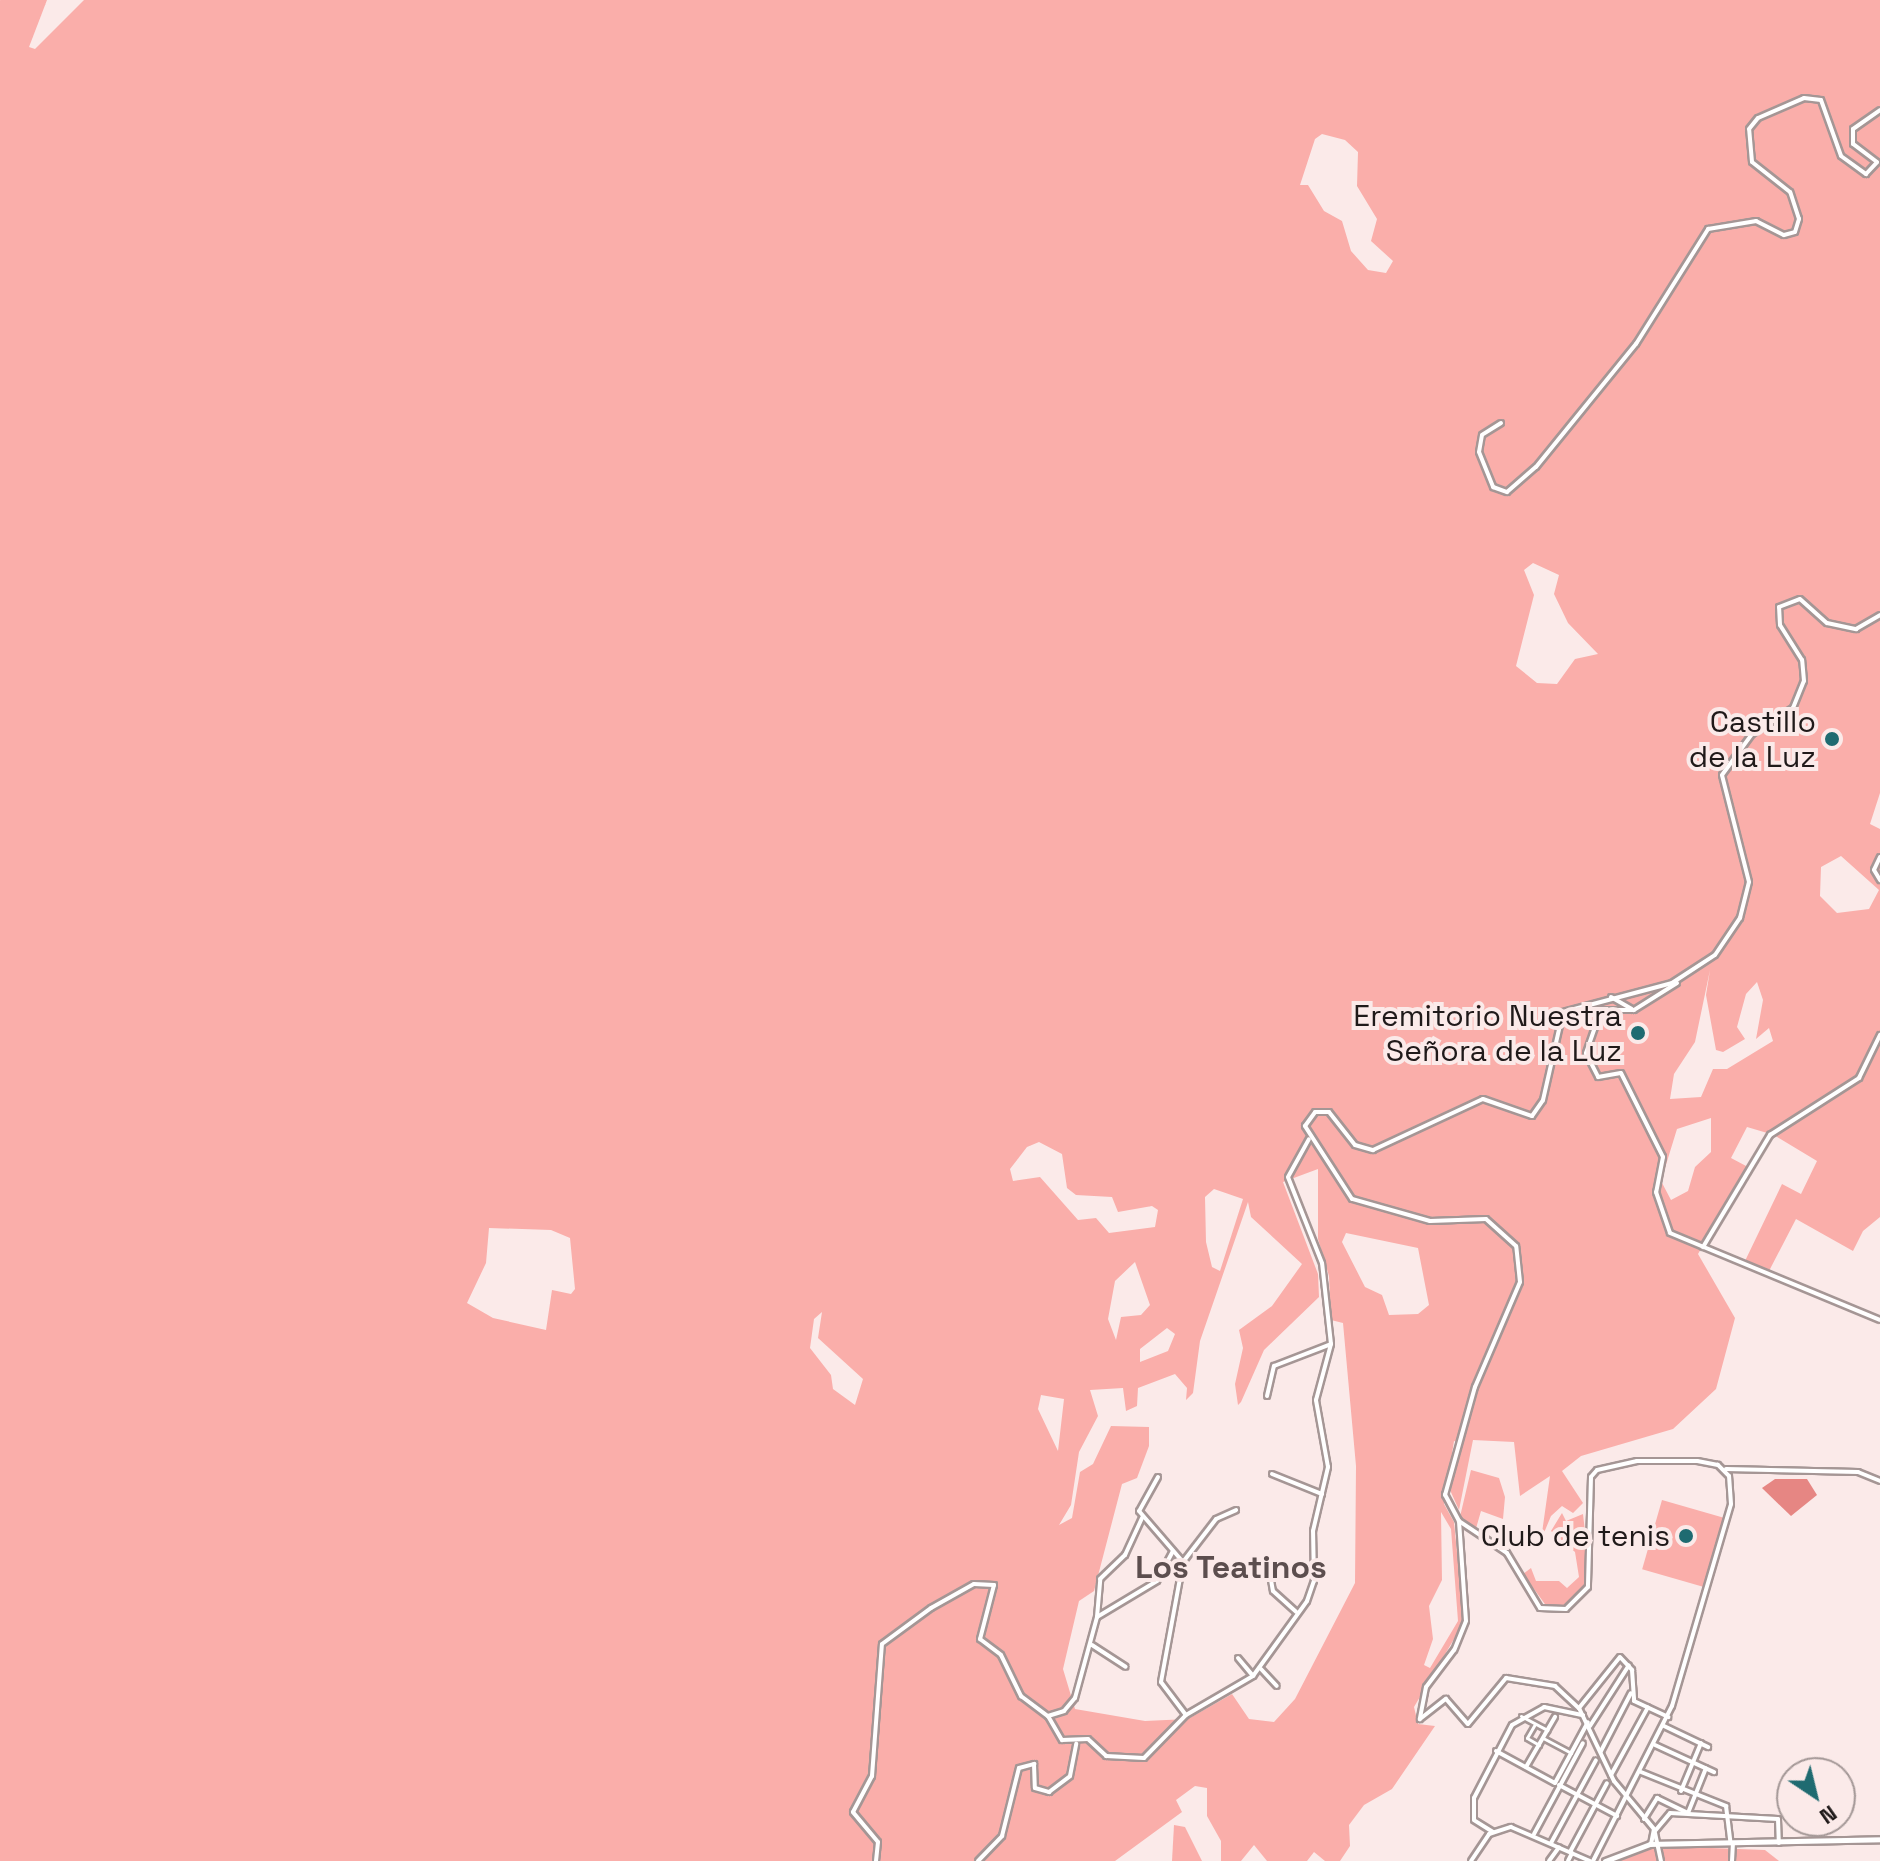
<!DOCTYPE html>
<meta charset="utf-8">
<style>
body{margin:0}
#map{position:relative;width:1880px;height:1861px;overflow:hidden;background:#fbeae9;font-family:"Space Grotesk",sans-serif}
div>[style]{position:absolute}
.green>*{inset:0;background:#faaeaa;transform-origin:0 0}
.water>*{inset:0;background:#e68683}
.roads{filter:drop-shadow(2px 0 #a59695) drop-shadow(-2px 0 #a59695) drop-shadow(0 2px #a59695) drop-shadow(0 -2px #a59695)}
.pedestrian>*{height:3px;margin:-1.5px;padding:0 1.5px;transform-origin:1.5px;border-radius:1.5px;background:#fff}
.minor>*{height:4px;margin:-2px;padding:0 2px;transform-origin:2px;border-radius:2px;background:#fff}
.secondary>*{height:5px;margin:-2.5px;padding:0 2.5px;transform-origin:2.5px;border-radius:2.5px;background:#fff}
.dots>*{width:22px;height:22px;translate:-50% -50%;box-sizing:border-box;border:4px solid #fbeae9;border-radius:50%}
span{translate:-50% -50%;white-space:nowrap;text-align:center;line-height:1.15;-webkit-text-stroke:8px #fbeae9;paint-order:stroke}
.poi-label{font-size:30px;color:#201a1a}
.right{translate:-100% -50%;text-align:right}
.neighbourhood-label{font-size:32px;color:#5c4e4e;font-weight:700}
.north{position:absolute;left:1776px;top:1757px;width:80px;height:80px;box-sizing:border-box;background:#fbeae9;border:2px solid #a39796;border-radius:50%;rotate:145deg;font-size:22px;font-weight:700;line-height:32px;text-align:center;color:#201a1a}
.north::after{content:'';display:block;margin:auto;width:28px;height:36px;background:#1f6b71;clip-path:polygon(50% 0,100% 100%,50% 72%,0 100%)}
</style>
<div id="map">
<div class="green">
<i style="clip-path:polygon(evenodd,0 0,47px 0,29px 47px,35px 49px,84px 0,1880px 0,1880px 793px,1870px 824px,1880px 829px,1880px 1217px,1863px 1231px,1853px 1251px,1796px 1219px,1769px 1271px,1745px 1261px,1782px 1184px,1801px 1194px,1817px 1161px,1774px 1135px,1747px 1127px,1731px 1158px,1748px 1167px,1698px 1254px,1735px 1318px,1716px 1389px,1673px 1429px,1581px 1456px,1562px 1471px,1583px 1503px,1573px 1513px,1562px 1506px,1551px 1516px,1541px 1540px,1550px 1476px,1520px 1496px,1514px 1442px,1473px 1440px,1459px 1510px,1450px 1490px,1461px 1443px,1454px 1441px,1444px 1504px,1454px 1522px,1464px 1622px,1414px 1707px,1418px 1724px,1435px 1726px,1392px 1789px,1364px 1805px,1349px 1825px,1350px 1846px,1340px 1861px,1325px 1861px,1314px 1852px,1307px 1861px,1267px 1861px,1254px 1845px,1241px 1861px,1221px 1861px,1221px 1841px,1207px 1816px,1207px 1788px,1195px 1786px,1176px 1800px,1182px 1812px,1115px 1861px,0 1861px,0 0,1322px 134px,1345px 140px,1358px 152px,1357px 186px,1377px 219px,1371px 241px,1393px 261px,1386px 273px,1368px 270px,1351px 251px,1342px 221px,1324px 211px,1308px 185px,1300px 185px,1315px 139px,1322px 134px,0 0,1533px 563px,1559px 575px,1554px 594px,1568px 623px,1598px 654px,1575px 659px,1557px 684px,1537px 683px,1516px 666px,1534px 595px,1524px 570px,1533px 563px,0 0,1841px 856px,1879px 890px,1869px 909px,1837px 913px,1820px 896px,1821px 867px,1841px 856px,0 0,1710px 970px,1706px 995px,1716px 1050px,1723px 1052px,1745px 1039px,1737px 1027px,1746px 994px,1757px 982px,1763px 1000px,1756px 1039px,1769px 1028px,1773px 1041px,1727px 1069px,1713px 1069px,1701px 1097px,1670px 1099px,1674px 1074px,1695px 1042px,1710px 970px,0 0,1711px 1118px,1711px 1152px,1695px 1167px,1688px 1191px,1671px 1200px,1661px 1181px,1677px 1129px,1711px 1118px,0 0,1039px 1142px,1062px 1154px,1067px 1188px,1076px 1195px,1112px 1197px,1118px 1212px,1152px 1206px,1158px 1210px,1155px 1227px,1109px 1233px,1096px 1218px,1078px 1220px,1040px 1177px,1013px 1181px,1010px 1169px,1027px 1147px,1039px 1142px,0 0,1318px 1169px,1318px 1239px,1329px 1276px,1331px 1320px,1343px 1323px,1356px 1466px,1355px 1583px,1295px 1699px,1274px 1722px,1249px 1719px,1232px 1694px,1188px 1719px,1145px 1721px,1075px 1709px,1063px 1669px,1079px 1601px,1094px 1591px,1122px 1484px,1137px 1478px,1149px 1446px,1149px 1427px,1111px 1426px,1093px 1464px,1080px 1472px,1072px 1518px,1059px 1525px,1071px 1505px,1079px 1452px,1098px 1416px,1090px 1390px,1123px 1388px,1126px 1411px,1137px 1406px,1138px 1388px,1175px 1374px,1187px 1388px,1186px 1400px,1193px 1393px,1200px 1341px,1248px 1202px,1251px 1217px,1302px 1264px,1272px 1306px,1239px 1330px,1243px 1348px,1235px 1384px,1238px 1405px,1241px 1402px,1264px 1350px,1319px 1297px,1318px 1274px,1283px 1182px,1318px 1169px,0 0,1214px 1189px,1243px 1199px,1220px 1271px,1212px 1267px,1206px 1242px,1205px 1197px,1214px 1189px,0 0,489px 1228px,551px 1230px,570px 1238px,575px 1289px,571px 1294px,552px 1290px,546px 1330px,493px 1318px,467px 1303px,486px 1263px,489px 1228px,0 0,1346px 1233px,1418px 1248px,1429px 1305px,1418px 1314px,1389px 1315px,1382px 1295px,1365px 1287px,1342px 1242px,1346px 1233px,0 0,1135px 1262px,1150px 1305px,1141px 1315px,1121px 1317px,1116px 1340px,1108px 1319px,1115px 1281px,1135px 1262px,0 0,822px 1312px,818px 1338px,863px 1379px,855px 1405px,833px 1389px,831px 1375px,810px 1348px,814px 1319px,822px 1312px,0 0,1167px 1328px,1175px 1334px,1168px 1351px,1140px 1362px,1140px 1349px,1167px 1328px,0 0,1041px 1395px,1064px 1399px,1058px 1451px,1038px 1409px,1041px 1395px,0 0,1441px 1512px,1451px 1529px,1458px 1621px,1430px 1668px,1424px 1665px,1433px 1639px,1429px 1606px,1442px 1580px,1441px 1512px)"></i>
<i style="clip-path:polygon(1471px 1470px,1499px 1478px,1505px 1497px,1503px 1519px,1481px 1511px,1475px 1532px,1459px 1521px)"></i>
<i style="left:1662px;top:1500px;width:66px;height:72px;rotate:16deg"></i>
<i style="clip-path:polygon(1562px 1513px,1566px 1521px,1583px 1514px,1590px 1575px,1575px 1602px,1550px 1611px,1523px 1574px,1531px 1568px,1536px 1581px,1559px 1581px,1567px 1588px,1579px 1577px,1575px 1552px,1551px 1531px)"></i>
<i style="clip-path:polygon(1174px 1825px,1185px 1827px,1202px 1861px,1172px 1861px)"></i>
<i style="clip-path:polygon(1657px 1846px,1765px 1850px,1779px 1861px,1616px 1861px)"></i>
</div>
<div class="water">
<i style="clip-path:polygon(1775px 1479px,1807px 1479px,1817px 1495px,1791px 1516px,1762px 1488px)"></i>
</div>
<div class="roads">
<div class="pedestrian">
<i style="left:1521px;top:1716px;width:30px;rotate:28deg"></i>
<i style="left:1535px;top:1724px;width:16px;rotate:120deg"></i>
<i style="left:1527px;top:1738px;width:14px;rotate:30deg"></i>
<i style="left:1543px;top:1738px;width:32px;rotate:28deg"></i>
</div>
<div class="minor">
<i style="left:1501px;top:423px;width:22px;rotate:148deg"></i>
<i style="left:1482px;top:435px;width:17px;rotate:100deg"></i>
<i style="left:1479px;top:452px;width:38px;rotate:68deg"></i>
<i style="left:1493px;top:487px;width:15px;rotate:20deg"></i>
<i style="left:1507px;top:492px;width:38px;rotate:-41deg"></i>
<i style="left:1536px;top:467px;width:159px;rotate:-50.9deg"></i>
<i style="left:1636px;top:344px;width:136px;rotate:-57.9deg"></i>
<i style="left:1708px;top:229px;width:49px;rotate:-9.5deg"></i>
<i style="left:1756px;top:221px;width:31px;rotate:27deg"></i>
<i style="left:1784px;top:235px;width:11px;rotate:-15deg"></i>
<i style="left:1795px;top:232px;width:14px;rotate:-73deg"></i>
<i style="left:1799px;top:219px;width:28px;rotate:-108deg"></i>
<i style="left:1790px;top:192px;width:48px;rotate:-141.7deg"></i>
<i style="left:1752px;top:162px;width:33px;rotate:-95deg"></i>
<i style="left:1749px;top:129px;width:14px;rotate:-51deg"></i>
<i style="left:1758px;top:118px;width:50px;rotate:-23.5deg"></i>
<i style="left:1804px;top:98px;width:17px;rotate:7deg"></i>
<i style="left:1821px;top:100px;width:59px;rotate:70.3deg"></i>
<i style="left:1841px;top:156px;width:31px;rotate:36deg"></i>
<i style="left:1866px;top:174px;width:16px;rotate:-47deg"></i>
<i style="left:1877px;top:162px;width:30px;rotate:-143deg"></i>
<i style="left:1853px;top:144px;width:15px;rotate:-90deg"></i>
<i style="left:1853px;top:129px;width:33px;rotate:-35deg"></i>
<i style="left:1880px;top:857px;width:14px;rotate:115deg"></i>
<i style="left:1874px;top:870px;width:12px;rotate:59deg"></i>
<i style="left:1677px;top:983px;width:51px;rotate:147.9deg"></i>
<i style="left:1634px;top:1010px;width:33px;rotate:180deg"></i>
<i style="left:1601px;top:1010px;width:46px;rotate:109.2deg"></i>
<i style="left:1586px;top:1053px;width:27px;rotate:63deg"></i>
<i style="left:1598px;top:1077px;width:23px;rotate:-10deg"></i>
<i style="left:1621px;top:1073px;width:94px;rotate:63.4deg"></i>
<i style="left:1663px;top:1157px;width:36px;rotate:101deg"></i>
<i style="left:1656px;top:1192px;width:43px;rotate:71.1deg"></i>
<i style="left:1670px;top:1233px;width:227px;rotate:22.5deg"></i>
<i style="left:1611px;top:997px;width:24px;rotate:30deg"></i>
<i style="left:1703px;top:1247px;width:131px;rotate:-59.1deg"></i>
<i style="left:1770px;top:1135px;width:106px;rotate:-32.6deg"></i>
<i style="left:1859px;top:1078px;width:48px;rotate:-64deg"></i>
<i style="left:1267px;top:1396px;width:31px;rotate:-77deg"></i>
<i style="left:1274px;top:1366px;width:61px;rotate:-21.1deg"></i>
<i style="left:1726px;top:1469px;width:132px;rotate:1.3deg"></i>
<i style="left:1858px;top:1472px;width:24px;rotate:22deg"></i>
<i style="left:1272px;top:1474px;width:54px;rotate:21.8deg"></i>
<i style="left:1158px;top:1477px;width:39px;rotate:119deg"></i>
<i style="left:1139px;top:1511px;width:67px;rotate:49.2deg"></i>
<i style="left:1183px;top:1562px;width:122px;rotate:100.4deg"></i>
<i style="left:1161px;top:1682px;width:41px;rotate:52.9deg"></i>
<i style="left:1459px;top:1521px;width:100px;rotate:86deg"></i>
<i style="left:1466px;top:1621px;width:31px;rotate:112deg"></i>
<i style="left:1454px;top:1650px;width:46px;rotate:127.1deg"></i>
<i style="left:1426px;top:1687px;width:33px;rotate:101deg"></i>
<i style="left:1420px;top:1719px;width:33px;rotate:-38deg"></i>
<i style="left:1446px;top:1699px;width:33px;rotate:49deg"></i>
<i style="left:1468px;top:1724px;width:60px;rotate:-50.4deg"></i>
<i style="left:1506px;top:1678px;width:50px;rotate:9.3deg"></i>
<i style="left:1555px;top:1686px;width:33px;rotate:43deg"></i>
<i style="left:1579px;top:1708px;width:81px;rotate:64.4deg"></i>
<i style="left:1614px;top:1781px;width:62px;rotate:50.2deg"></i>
<i style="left:1654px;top:1829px;width:15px;rotate:101deg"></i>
<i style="left:1183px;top:1562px;width:54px;rotate:-52.5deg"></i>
<i style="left:1216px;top:1519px;width:22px;rotate:-24deg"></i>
<i style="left:1271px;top:1580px;width:11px;rotate:80deg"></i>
<i style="left:1273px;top:1591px;width:31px;rotate:42deg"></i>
<i style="left:1097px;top:1617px;width:38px;rotate:-85deg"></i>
<i style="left:1100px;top:1579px;width:35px;rotate:-44deg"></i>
<i style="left:1125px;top:1555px;width:41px;rotate:-65.3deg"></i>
<i style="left:1092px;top:1645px;width:40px;rotate:32.9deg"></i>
<i style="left:1238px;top:1658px;width:23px;rotate:50deg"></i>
<i style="left:1261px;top:1669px;width:23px;rotate:47deg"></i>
<i style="left:1579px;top:1708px;width:65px;rotate:-51.2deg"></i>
<i style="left:1620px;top:1657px;width:18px;rotate:47deg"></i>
<i style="left:1632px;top:1670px;width:31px;rotate:86deg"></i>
<i style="left:1634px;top:1701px;width:38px;rotate:25deg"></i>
<i style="left:1048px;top:1716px;width:17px;rotate:-17deg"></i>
<i style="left:1064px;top:1711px;width:17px;rotate:-50deg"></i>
<i style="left:1075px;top:1698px;width:84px;rotate:-74.8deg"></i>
<i style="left:1097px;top:1617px;width:70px;rotate:-31deg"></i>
<i style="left:1157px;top:1581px;width:34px;rotate:-62deg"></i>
<i style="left:1590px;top:1726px;width:72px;rotate:-57.4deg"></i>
<i style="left:1664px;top:1726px;width:49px;rotate:25.5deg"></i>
<i style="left:1655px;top:1745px;width:65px;rotate:24.6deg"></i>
<i style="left:1496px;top:1751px;width:67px;rotate:28.5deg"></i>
<i style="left:1555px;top:1783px;width:69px;rotate:-61.6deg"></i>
<i style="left:1601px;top:1751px;width:65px;rotate:-62.7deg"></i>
<i style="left:1526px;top:1767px;width:58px;rotate:-59.9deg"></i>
<i style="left:1641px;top:1772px;width:92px;rotate:21.8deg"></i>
<i style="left:1726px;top:1806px;width:35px;rotate:83deg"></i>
<i style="left:1611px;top:1775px;width:77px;rotate:-61.4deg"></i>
<i style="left:1559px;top:1785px;width:66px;rotate:28.1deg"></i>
<i style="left:1681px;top:1791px;width:52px;rotate:-67.4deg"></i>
<i style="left:1644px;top:1819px;width:25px;rotate:-58deg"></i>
<i style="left:1657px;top:1798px;width:34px;rotate:26deg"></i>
<i style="left:1688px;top:1813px;width:48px;rotate:-68.2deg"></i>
<i style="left:1655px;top:1831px;width:23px;rotate:-50deg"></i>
<i style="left:1670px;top:1813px;width:108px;rotate:3.2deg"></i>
<i style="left:1778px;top:1819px;width:24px;rotate:88deg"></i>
<i style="left:1493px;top:1832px;width:22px;rotate:-148deg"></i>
<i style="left:1474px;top:1820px;width:22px;rotate:-90deg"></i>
<i style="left:1474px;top:1798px;width:82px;rotate:-62.5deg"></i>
<i style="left:1512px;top:1725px;width:37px;rotate:-29deg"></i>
<i style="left:1544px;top:1707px;width:40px;rotate:12deg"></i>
<i style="left:1655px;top:1833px;width:29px;rotate:78deg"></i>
<i style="left:1534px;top:1834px;width:103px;rotate:-61.7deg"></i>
<i style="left:1551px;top:1843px;width:94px;rotate:-61.5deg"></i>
<i style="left:1570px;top:1852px;width:78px;rotate:-61.8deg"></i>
<i style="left:876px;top:1861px;width:19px;rotate:-84deg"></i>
<i style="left:878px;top:1842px;width:39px;rotate:-130deg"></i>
<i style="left:853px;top:1812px;width:41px;rotate:-62.2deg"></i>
<i style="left:872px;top:1776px;width:132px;rotate:-85.7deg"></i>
<i style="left:882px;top:1644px;width:61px;rotate:-36.3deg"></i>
<i style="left:931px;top:1608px;width:49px;rotate:-29.2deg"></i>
<i style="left:974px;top:1584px;width:20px;rotate:3deg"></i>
<i style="left:994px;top:1585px;width:56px;rotate:104.5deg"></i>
<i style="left:980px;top:1639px;width:26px;rotate:37deg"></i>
<i style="left:1001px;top:1655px;width:46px;rotate:64deg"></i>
<i style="left:1021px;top:1696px;width:34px;rotate:37deg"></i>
<i style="left:1048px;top:1716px;width:28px;rotate:60deg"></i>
<i style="left:1062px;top:1740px;width:26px;rotate:-2deg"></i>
<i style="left:1088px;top:1739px;width:25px;rotate:43deg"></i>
<i style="left:1106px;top:1756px;width:38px;rotate:3deg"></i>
<i style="left:1144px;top:1758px;width:60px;rotate:-45.7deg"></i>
<i style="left:1186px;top:1715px;width:78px;rotate:-30.2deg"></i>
<i style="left:1253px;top:1676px;width:92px;rotate:-54.2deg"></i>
<i style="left:1307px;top:1601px;width:21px;rotate:-71deg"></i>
<i style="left:1314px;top:1581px;width:50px;rotate:-91.1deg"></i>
<i style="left:1313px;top:1531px;width:66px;rotate:-76.8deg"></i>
<i style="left:1328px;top:1467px;width:68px;rotate:-100.2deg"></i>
<i style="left:1316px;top:1400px;width:58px;rotate:-75deg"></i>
<i style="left:1331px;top:1344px;width:81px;rotate:-96.3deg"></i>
<i style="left:1322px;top:1263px;width:92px;rotate:-111.6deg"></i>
<i style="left:1288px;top:1177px;width:43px;rotate:-61.1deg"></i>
<i style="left:978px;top:1861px;width:35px;rotate:-46deg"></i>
<i style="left:1002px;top:1836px;width:70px;rotate:-76deg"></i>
<i style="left:1019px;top:1768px;width:16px;rotate:-15deg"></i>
<i style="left:1034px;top:1764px;width:24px;rotate:88deg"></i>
<i style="left:1035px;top:1788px;width:15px;rotate:16deg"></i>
<i style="left:1049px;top:1792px;width:26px;rotate:-37deg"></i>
<i style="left:1070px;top:1776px;width:33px;rotate:-79deg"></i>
<i style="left:1471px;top:1861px;width:32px;rotate:-56deg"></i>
<i style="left:1489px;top:1834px;width:23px;rotate:-18deg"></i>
<i style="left:1511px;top:1827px;width:86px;rotate:23.3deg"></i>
<i style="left:1549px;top:1861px;width:17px;rotate:-54deg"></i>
<i style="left:1568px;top:1861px;width:9px;rotate:-63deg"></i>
<i style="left:1593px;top:1861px;width:174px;rotate:-63deg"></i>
<i style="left:1672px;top:1706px;width:210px;rotate:-73.7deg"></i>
<i style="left:1731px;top:1504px;width:28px;rotate:-94deg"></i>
<i style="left:1729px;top:1476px;width:16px;rotate:-135deg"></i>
<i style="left:1718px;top:1465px;width:21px;rotate:-169deg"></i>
<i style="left:1697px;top:1461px;width:60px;rotate:180deg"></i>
<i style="left:1637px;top:1461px;width:41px;rotate:167.3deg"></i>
<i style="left:1597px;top:1470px;width:9px;rotate:131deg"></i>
<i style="left:1591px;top:1477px;width:110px;rotate:91.6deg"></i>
<i style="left:1588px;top:1587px;width:31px;rotate:135deg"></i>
<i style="left:1566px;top:1609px;width:26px;rotate:-178deg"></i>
<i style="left:1540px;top:1608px;width:64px;rotate:-121deg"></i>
<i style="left:1507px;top:1553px;width:58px;rotate:-146.3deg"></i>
<i style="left:1459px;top:1521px;width:30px;rotate:-118deg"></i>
<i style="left:1445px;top:1495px;width:112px;rotate:-74.5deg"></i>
<i style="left:1475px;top:1387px;width:114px;rotate:-66.8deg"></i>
<i style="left:1520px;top:1282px;width:36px;rotate:-96deg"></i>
<i style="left:1516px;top:1246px;width:40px;rotate:-138deg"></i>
<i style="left:1486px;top:1219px;width:56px;rotate:178deg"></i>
<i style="left:1430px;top:1221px;width:81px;rotate:-164.2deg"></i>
<i style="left:1352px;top:1199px;width:87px;rotate:-122.8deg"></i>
<i style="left:1305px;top:1126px;width:17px;rotate:-54deg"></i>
<i style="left:1315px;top:1112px;width:14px"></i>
<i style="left:1329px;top:1112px;width:42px;rotate:51.8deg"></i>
<i style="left:1355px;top:1145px;width:19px;rotate:16deg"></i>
<i style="left:1373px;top:1150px;width:121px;rotate:-24.9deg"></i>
<i style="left:1483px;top:1099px;width:52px;rotate:19.1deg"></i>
<i style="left:1532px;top:1116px;width:19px;rotate:-55deg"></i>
<i style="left:1543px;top:1100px;width:90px;rotate:-77.2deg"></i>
<i style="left:1563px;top:1012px;width:113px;rotate:-14.9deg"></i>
<i style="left:1672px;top:983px;width:51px;rotate:-33.1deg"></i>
<i style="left:1715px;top:955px;width:45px;rotate:-56deg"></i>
<i style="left:1740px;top:918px;width:37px;rotate:-76deg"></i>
<i style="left:1749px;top:882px;width:110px;rotate:-104.2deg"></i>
<i style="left:1722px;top:775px;width:51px;rotate:-53.8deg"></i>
<i style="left:1752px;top:734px;width:49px;rotate:-32.4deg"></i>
<i style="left:1793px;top:708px;width:29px;rotate:-68deg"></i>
<i style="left:1804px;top:681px;width:21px;rotate:-95deg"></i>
<i style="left:1802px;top:660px;width:41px;rotate:-122.2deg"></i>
<i style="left:1780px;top:625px;width:18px;rotate:-93deg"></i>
<i style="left:1779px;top:607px;width:22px;rotate:-21deg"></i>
<i style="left:1800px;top:599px;width:36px;rotate:42deg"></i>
<i style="left:1827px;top:623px;width:30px;rotate:12deg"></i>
<i style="left:1856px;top:629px;width:28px;rotate:-30deg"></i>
<i style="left:1732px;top:1861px;width:17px;rotate:-87deg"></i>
</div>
<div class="secondary">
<i style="left:1605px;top:1861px;width:48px;rotate:-20.7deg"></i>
<i style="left:1650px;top:1844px;width:230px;rotate:-1.2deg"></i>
</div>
</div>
<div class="dots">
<i style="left:1832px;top:739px;background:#1f6b71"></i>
<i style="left:1638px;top:1033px;background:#1f6b71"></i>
<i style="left:1686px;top:1536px;background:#1f6b71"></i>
</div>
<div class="poi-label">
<span class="right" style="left:1816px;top:739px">Castillo<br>de la Luz</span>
<span class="right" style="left:1622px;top:1033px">Eremitorio Nuestra<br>Señora de la Luz</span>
<span class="right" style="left:1670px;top:1536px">Club de tenis</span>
</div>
<div class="neighbourhood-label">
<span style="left:1231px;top:1567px">Los Teatinos</span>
</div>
<div class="north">N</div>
</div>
